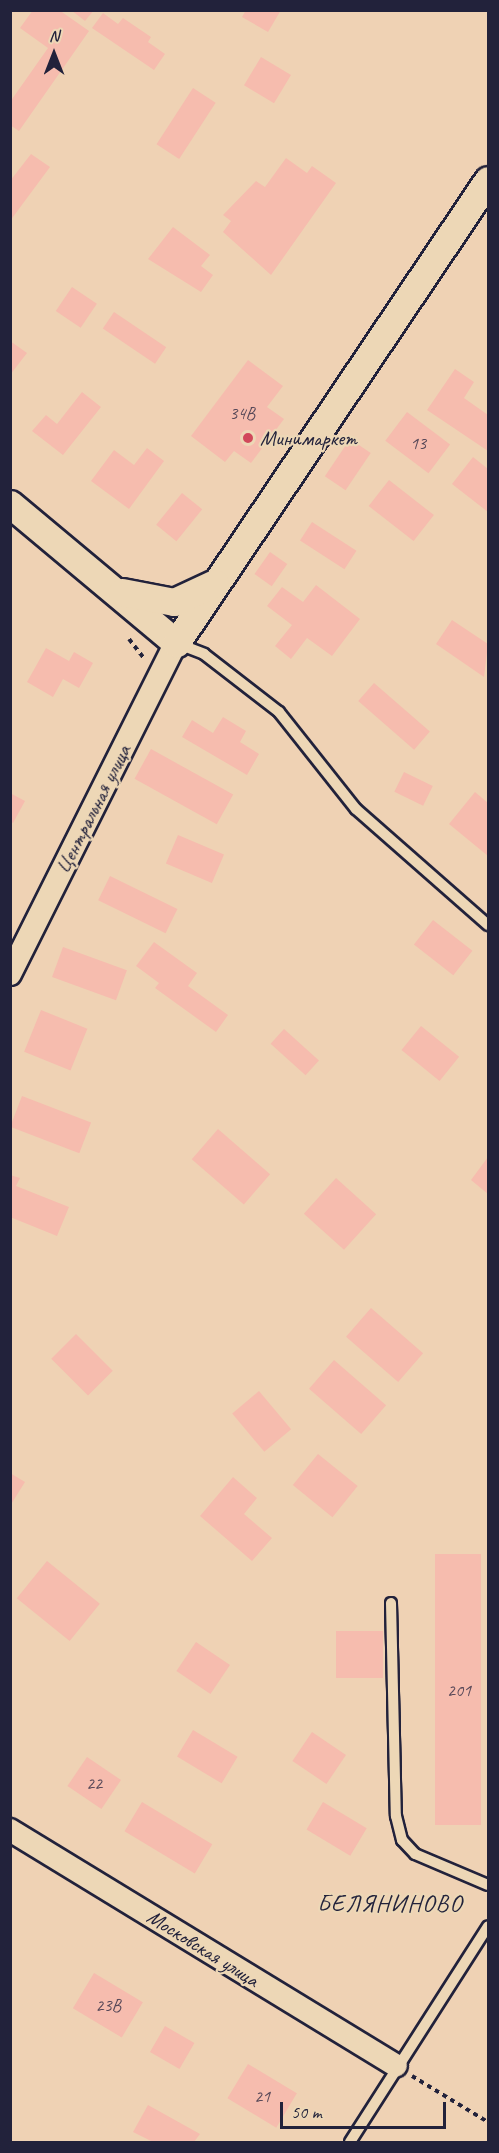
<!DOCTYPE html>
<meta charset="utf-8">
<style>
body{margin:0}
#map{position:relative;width:499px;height:2153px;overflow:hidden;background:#efd2b4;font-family:Caveat,sans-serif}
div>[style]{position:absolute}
.building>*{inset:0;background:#f6bcae;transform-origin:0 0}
.path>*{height:4px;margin-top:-2px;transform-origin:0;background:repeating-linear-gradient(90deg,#22223b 0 4.5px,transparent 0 9px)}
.roads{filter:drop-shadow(2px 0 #22223b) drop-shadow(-2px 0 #22223b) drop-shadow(0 2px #22223b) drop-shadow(0 -2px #22223b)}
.service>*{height:10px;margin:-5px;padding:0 5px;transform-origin:5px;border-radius:5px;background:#edd7b6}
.minor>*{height:22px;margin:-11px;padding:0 11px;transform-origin:11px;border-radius:11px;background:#edd7b6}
.tertiary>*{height:27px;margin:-13.5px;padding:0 13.5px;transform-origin:13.5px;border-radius:13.5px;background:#edd7b6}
.dots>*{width:16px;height:16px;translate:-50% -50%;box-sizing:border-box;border:3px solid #edd7b6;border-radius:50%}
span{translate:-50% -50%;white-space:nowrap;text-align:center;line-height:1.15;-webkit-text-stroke:4.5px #edd7b6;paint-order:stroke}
.number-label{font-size:18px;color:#574858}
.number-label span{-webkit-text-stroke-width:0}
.poi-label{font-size:21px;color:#22223b}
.left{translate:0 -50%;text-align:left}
.street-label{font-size:21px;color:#22223b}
.quarter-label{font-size:24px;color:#22223b;letter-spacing:1.5px}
.frame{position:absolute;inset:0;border:12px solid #22223b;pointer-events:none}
.north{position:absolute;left:24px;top:24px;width:60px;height:60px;-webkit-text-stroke:4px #edd7b6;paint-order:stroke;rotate:0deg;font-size:16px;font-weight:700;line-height:24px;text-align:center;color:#22223b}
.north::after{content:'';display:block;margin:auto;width:21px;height:27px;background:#22223b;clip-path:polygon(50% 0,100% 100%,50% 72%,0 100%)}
.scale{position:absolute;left:280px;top:2102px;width:166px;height:27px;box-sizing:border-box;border:3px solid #22223b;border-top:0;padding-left:8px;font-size:18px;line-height:21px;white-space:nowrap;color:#22223b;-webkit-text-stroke:4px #edd7b6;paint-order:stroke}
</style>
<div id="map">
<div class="building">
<i style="clip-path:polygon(33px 10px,59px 10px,89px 31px,19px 131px,10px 125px,10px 102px,48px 48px,20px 28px)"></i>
<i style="clip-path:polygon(71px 10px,94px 10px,85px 21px)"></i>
<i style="clip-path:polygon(246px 10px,281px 10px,268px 32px,242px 17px)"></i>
<i style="clip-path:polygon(103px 13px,118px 24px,123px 18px,151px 37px,148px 42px,165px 54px,154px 70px,92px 28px)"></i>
<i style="left:261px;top:57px;width:35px;height:33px;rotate:31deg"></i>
<i style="left:193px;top:88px;width:27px;height:67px;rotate:33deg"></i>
<i style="clip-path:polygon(31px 154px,50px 167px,10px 221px,10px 181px)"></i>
<i style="clip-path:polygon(286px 158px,307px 173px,312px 166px,336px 183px,271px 275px,223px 232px,231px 221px,223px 215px,256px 181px,265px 187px)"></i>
<i style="clip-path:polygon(173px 227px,210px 255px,201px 266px,213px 275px,201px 292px,148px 259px)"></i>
<i style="left:72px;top:287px;width:30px;height:29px;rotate:34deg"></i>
<i style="left:114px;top:312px;width:63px;height:20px;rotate:34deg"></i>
<i style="clip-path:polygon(10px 341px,27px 353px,10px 375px)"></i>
<i style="clip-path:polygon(248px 360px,283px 386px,267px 407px,284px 419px,251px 463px,234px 451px,225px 462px,191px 436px)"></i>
<i style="clip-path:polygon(455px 369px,474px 382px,464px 398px,488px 415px,488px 451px,427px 410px)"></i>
<i style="clip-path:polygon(82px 392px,101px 407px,63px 455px,32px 431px,46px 415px,57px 424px)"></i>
<i style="left:407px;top:412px;width:54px;height:36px;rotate:37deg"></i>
<i style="left:350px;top:439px;width:25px;height:45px;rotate:34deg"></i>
<i style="clip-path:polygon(147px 448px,164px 461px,129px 509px,91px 481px,114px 450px,134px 465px)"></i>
<i style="clip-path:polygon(473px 457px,488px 469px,488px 512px,452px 484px)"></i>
<i style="left:389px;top:480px;width:57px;height:33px;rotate:38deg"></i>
<i style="left:182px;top:493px;width:26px;height:41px;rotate:39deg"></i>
<i style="left:312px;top:522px;width:53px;height:22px;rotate:33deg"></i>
<i style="left:270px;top:552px;width:21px;height:27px;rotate:35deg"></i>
<i style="clip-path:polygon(316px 585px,360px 619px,332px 656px,307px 638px,291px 659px,275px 646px,292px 625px,267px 606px,282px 587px,303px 602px)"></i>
<i style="clip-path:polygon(452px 620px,488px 644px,484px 677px,436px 644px)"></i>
<i style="clip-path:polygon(46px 648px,69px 661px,74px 652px,93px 663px,79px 688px,63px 679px,53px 697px,27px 682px)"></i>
<i style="left:374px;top:683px;width:74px;height:24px;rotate:41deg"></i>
<i style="clip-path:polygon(223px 717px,246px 731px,240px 742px,259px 754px,247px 775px,182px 737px,192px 720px,213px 733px)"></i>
<i style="left:151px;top:749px;width:94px;height:34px;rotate:29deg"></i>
<i style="left:404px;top:772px;width:32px;height:22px;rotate:26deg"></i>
<i style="clip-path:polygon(475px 792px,488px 803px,488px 856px,449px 824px)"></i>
<i style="clip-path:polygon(10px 793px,25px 801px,13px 823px,10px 821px)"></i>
<i style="left:178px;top:835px;width:50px;height:31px;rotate:23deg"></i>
<i style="left:110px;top:876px;width:75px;height:27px;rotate:26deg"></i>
<i style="left:433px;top:920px;width:50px;height:31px;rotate:38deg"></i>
<i style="clip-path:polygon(154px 942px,197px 973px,188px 986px,228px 1015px,216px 1032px,155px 988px,159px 983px,136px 966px)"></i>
<i style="left:63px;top:947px;width:68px;height:32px;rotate:20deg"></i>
<i style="left:41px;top:1010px;width:50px;height:45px;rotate:22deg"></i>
<i style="left:421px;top:1026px;width:49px;height:31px;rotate:39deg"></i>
<i style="left:284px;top:1029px;width:47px;height:20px;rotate:42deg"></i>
<i style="left:22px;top:1096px;width:74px;height:33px;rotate:21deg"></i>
<i style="left:218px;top:1129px;width:69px;height:40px;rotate:41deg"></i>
<i style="clip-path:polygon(488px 1157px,488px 1194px,471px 1180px)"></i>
<i style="clip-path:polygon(10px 1175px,20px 1178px,16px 1186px,69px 1207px,57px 1236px,10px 1217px)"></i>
<i style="left:336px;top:1178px;width:54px;height:48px;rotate:42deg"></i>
<i style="left:371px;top:1308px;width:69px;height:38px;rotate:41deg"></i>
<i style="left:76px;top:1334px;width:52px;height:35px;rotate:45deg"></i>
<i style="left:334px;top:1360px;width:69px;height:38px;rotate:41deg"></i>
<i style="left:259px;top:1391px;width:50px;height:35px;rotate:50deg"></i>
<i style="left:318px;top:1454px;width:51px;height:40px;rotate:39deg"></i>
<i style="clip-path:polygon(10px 1473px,25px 1482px,10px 1506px)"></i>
<i style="clip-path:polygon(233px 1477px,257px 1498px,244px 1514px,272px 1538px,252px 1561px,200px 1516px)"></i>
<i style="left:435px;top:1554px;width:46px;height:271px"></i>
<i style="left:47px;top:1561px;width:68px;height:48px;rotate:39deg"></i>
<i style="left:383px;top:1631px;width:47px;height:47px;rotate:90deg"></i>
<i style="left:196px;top:1642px;width:41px;height:35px;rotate:34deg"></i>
<i style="left:193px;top:1730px;width:52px;height:31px;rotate:31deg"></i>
<i style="left:312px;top:1732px;width:41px;height:35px;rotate:34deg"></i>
<i style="left:87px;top:1757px;width:41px;height:35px;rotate:34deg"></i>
<i style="left:142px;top:1802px;width:82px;height:34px;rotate:31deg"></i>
<i style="left:323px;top:1802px;width:51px;height:32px;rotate:31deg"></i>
<i style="left:94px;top:1973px;width:57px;height:41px;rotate:31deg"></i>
<i style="left:165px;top:2026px;width:34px;height:30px;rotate:30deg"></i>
<i style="left:248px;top:2064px;width:57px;height:40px;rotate:31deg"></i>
<i style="clip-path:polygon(148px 2105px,200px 2134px,194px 2142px,153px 2142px,133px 2132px)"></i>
</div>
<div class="path">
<i style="left:129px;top:639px;width:24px;rotate:52deg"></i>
<i style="left:412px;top:2076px;width:89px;rotate:31.2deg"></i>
</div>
<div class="roads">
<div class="service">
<i style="left:176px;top:643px;width:30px;rotate:21deg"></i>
<i style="left:204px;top:654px;width:95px;rotate:37.7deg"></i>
<i style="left:279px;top:712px;width:124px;rotate:51.6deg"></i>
<i style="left:356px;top:809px;width:176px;rotate:41.3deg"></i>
<i style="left:391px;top:1603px;width:213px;rotate:88.7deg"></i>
<i style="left:396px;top:1816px;width:25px;rotate:76deg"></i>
<i style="left:402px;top:1840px;width:19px;rotate:47deg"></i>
<i style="left:415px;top:1854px;width:79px;rotate:23deg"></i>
<i style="left:350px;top:2142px;width:256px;rotate:-57.4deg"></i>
</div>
<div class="minor">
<i style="left:10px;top:974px;width:370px;rotate:-63.4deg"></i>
<i style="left:10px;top:1830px;width:452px;rotate:31.4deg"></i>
</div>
<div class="tertiary">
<i style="left:10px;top:504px;width:217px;rotate:39.9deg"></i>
<i style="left:176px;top:643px;width:558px;rotate:-56.03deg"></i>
<i style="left:122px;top:592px;width:53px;rotate:10.9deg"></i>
<i style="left:174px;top:602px;width:45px;rotate:-24.9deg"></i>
</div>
</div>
<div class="dots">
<i style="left:248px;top:438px;background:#d1495b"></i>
</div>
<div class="number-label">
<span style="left:242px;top:413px">34В</span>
<span style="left:418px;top:443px">13</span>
<span style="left:459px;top:1690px">201</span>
<span style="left:94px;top:1783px">22</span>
<span style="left:108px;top:2005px">23В</span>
<span style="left:262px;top:2096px">21</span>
</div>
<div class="poi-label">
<span class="left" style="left:260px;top:438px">Минимаркет</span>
</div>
<div class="street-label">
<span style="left:93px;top:809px;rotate:-63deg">Центральная улица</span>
<span style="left:203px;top:1948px;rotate:32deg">Московская улица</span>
</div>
<div class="quarter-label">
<span style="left:390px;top:1904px">БЕЛЯНИНОВО</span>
</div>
<div class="frame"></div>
<div class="north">N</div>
<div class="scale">50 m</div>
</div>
